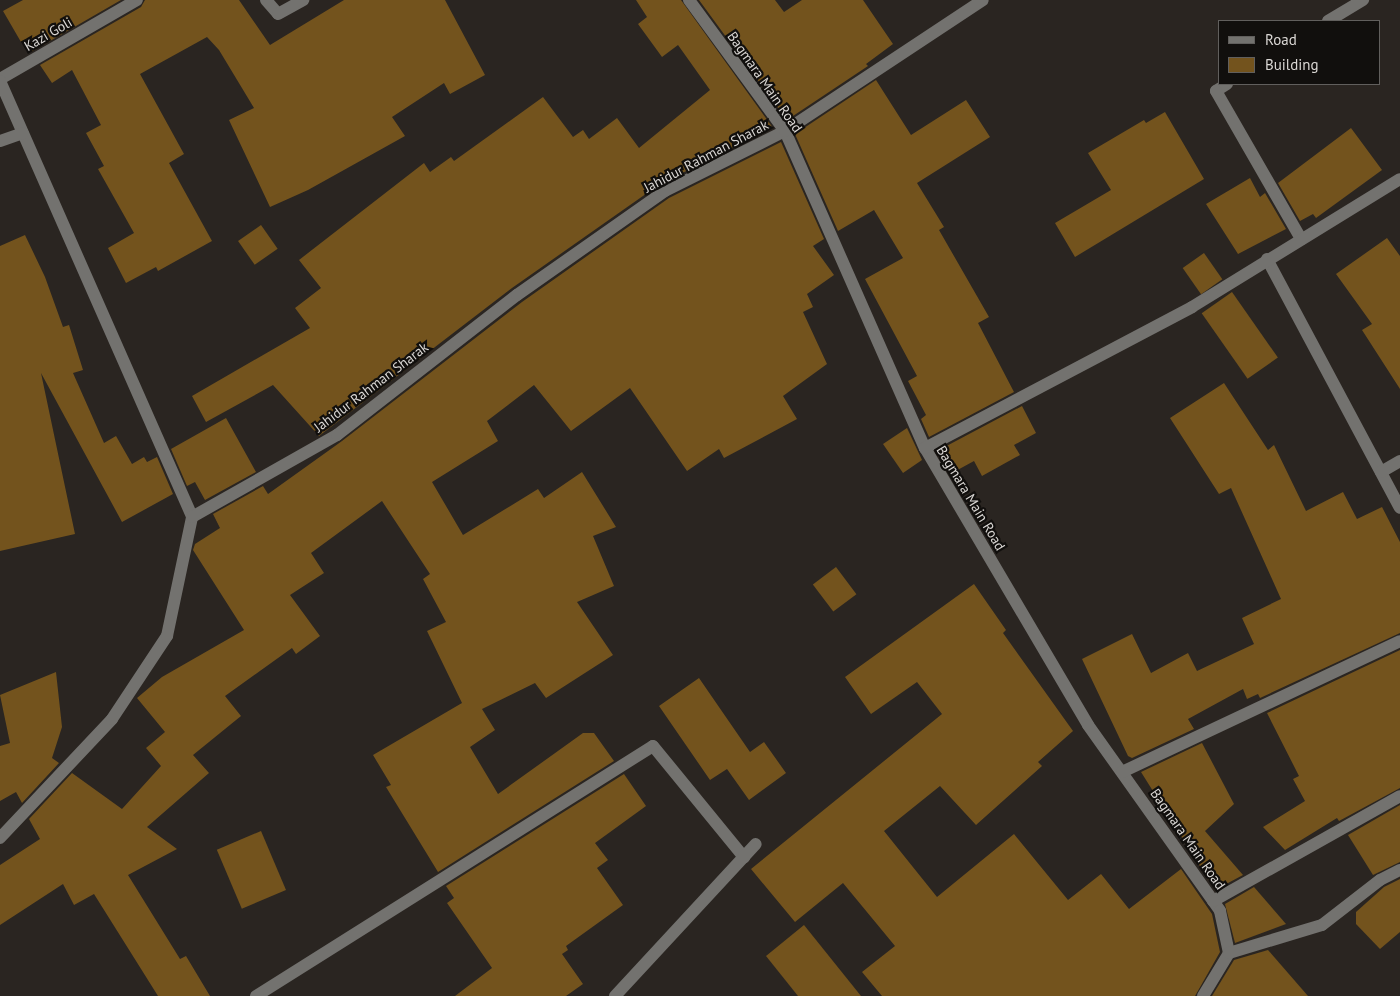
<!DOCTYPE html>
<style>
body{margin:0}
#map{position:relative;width:1400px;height:996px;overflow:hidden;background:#2a2521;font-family:"PT Sans",sans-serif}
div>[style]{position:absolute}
.building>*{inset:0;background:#73531d;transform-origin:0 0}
.minor>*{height:12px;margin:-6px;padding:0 6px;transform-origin:6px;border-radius:6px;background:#73726f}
span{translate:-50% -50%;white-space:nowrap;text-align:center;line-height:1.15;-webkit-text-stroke:4.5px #110f0d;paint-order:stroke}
.street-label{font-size:14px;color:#dad7d4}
.legend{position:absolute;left:1218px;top:20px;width:162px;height:65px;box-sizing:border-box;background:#110f0d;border:1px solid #615f5d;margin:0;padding:6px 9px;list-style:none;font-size:15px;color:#dad7d4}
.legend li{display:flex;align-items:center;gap:10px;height:25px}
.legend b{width:25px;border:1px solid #615f5d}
</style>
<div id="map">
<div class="building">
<i style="clip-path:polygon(23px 0,121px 0,31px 52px,24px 41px,21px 42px,3px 11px)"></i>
<i style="clip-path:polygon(145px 0,239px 0,270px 45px,344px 0,445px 0,485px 75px,450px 94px,444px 83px,392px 117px,405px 136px,308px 190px,270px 207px,229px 120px,254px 108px,219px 50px,207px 37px,140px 74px,184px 154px,169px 163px,212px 241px,158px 271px,156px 267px,126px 283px,108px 248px,134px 233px,98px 169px,104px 166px,86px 133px,101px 125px,72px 70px,52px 83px,40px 65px,141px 7px)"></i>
<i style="clip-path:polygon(636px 0,681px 0,773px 128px,660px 184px,512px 288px,319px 436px,273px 385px,206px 422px,192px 396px,310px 328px,295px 308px,321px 288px,299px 260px,424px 163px,430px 172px,451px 157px,454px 161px,543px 97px,573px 137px,583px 130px,589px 139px,617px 118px,639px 148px,710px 90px,678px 45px,662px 57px,638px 24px,647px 17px)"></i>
<i style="clip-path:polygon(699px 0,775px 0,784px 12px,802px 0,863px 0,893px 44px,866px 64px,868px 66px,787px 120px)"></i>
<i style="clip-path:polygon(876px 80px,911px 135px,966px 100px,990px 137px,917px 183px,944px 227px,939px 230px,989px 317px,978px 323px,1014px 392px,929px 437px,921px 419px,926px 415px,908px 381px,917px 376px,865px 279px,903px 258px,874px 210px,838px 231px,795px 134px)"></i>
<i style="clip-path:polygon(1165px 112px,1204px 179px,1075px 257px,1055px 223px,1111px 190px,1088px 153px,1144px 120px,1146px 123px)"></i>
<i style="clip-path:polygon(1351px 128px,1382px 170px,1316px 218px,1313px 214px,1300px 221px,1278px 183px)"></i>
<i style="clip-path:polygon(781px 142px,824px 239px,813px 246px,834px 275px,807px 294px,813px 307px,803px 312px,827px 364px,783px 396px,797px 419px,724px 458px,719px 449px,687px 471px,630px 388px,571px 431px,534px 385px,487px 421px,498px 441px,432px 482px,463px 535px,538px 489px,544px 498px,582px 472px,616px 527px,593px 536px,614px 586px,577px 602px,613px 655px,546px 698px,535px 683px,482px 709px,495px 730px,470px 747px,498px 794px,583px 733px,594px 733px,614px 761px,438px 872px,386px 787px,391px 785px,373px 755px,462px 703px,427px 631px,446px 622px,423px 579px,430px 574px,382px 501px,311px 553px,324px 573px,290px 595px,320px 636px,296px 654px,292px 648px,225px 696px,241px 716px,193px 755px,209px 773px,147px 827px,177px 849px,128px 875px,180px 959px,186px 956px,210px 996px,158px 996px,94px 894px,74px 905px,63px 884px,0 925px,0 865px,40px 839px,29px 819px,72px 773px,122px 809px,161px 766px,146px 748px,165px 732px,137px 698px,162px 677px,244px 630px,193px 550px,195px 544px,220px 528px,213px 514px,263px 486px,268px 494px,342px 441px,522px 302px,669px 198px)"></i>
<i style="clip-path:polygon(1250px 178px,1260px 197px,1265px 193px,1286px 229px,1238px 254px,1206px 204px)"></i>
<i style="left:261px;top:225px;width:29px;height:28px;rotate:55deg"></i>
<i style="clip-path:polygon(25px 235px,45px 277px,63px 327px,69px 325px,83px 370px,73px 373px,104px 443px,116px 436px,132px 464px,144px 457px,147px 462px,157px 457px,173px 494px,122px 522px,41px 373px,75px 534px,0 551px,0 246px)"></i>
<i style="clip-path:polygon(1387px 238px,1400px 256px,1400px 389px,1362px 330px,1372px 324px,1336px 274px)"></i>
<i style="left:1204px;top:253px;width:32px;height:26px;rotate:55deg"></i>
<i style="left:1232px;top:292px;width:80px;height:37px;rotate:55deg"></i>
<i style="clip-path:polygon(1224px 383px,1268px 450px,1274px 445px,1306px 511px,1343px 492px,1357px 519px,1382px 507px,1400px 542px,1400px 633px,1260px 698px,1258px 694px,1247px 699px,1243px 689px,1188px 719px,1194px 729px,1132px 758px,1128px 756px,1082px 659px,1132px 634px,1151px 673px,1188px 653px,1197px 671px,1254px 644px,1242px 618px,1281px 599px,1231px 488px,1219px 494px,1170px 418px)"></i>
<i style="clip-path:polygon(1022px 406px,1036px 433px,1014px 445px,1020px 455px,982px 476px,974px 461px,952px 473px,939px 450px)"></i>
<i style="clip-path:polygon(226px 418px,256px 472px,205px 500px,195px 482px,187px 486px,171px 449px)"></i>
<i style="clip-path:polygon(907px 428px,922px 460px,903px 473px,883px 444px)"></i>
<i style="left:836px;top:567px;width:34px;height:29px;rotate:53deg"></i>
<i style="clip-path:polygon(974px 584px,1006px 630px,1003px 633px,1073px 731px,1038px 762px,1042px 766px,976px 825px,940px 786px,884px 831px,937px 897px,1014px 834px,1068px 900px,1101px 874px,1129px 909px,1181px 869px,1212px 914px,1220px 952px,1195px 996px,882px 996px,862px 972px,895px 946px,843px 883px,795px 922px,751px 869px,942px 714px,917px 682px,871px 714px,845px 677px)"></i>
<i style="clip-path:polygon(1400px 650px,1400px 788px,1339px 821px,1337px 818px,1285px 850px,1263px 827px,1305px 801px,1293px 779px,1299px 776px,1267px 713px)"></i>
<i style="clip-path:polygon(56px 672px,62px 727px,52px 758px,59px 763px,22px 803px,16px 792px,0 801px,0 746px,10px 743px,0 695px)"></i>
<i style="clip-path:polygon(699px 678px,750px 752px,764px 742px,786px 773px,749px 800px,727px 769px,710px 780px,659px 706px)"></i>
<i style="clip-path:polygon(1202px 743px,1234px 804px,1205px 831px,1243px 875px,1215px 890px,1141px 772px)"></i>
<i style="clip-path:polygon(624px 774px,646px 806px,595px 843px,608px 860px,597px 868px,623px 905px,566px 946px,568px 950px,562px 954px,583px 984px,566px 996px,455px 996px,492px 968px,447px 903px,454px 898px,446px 886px)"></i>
<i style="clip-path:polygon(1400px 805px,1400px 862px,1373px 875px,1348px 835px)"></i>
<i style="left:261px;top:831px;width:64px;height:48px;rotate:67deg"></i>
<i style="clip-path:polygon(1400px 879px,1400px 932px,1380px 949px,1356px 924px,1356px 912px,1384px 887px)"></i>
<i style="clip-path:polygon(1254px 887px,1286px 924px,1235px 943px,1225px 904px)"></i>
<i style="clip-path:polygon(804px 925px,861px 996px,798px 996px,766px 956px)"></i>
<i style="clip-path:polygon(1268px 950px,1308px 996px,1212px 996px,1234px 960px)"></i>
</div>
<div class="minor">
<i style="left:266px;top:0;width:18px;rotate:49deg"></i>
<i style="left:278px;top:14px;width:29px;rotate:-29deg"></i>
<i style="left:689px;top:0;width:162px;rotate:53.8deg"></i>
<i style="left:785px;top:131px;width:347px;rotate:66.2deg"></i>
<i style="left:925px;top:448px;width:321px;rotate:59.5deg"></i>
<i style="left:1088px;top:725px;width:228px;rotate:54.6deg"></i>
<i style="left:1220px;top:911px;width:43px;rotate:77.9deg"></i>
<i style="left:1229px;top:953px;width:50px;rotate:121.2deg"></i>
<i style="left:1328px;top:21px;width:41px;rotate:-31deg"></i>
<i style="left:0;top:79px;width:158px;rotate:-30deg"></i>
<i style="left:0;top:81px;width:476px;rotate:66.2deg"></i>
<i style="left:1227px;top:84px;width:13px;rotate:148deg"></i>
<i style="left:1216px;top:91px;width:171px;rotate:60.1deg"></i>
<i style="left:0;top:141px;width:24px;rotate:-19deg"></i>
<i style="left:1267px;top:259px;width:282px;rotate:61.9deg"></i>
<i style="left:925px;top:448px;width:302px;rotate:-27.8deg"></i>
<i style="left:1192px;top:307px;width:244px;rotate:-31.6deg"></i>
<i style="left:1381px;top:472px;width:22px;rotate:-30deg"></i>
<i style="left:1122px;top:772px;width:307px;rotate:-25.2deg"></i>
<i style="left:0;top:838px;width:163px;rotate:-46.7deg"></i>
<i style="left:112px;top:719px;width:100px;rotate:-56.5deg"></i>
<i style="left:167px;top:636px;width:122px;rotate:-78.1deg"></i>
<i style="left:192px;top:517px;width:167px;rotate:-29.5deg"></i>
<i style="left:337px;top:435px;width:228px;rotate:-37.9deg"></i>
<i style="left:517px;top:295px;width:181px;rotate:-35.1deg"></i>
<i style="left:665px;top:191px;width:134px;rotate:-26.6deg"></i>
<i style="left:785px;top:131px;width:237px;rotate:-33.5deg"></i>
<i style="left:1213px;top:901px;width:214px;rotate:-29.3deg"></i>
<i style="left:1229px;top:953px;width:97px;rotate:-16.8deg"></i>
<i style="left:1322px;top:925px;width:73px;rotate:-37.8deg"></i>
<i style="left:1380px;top:880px;width:22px;rotate:-27deg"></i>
<i style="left:256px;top:996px;width:469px;rotate:-32.2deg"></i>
<i style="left:653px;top:746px;width:144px;rotate:50.7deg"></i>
<i style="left:615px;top:996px;width:207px;rotate:-47.2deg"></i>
</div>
<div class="street-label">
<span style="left:48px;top:34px;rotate:-30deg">Kazi Goli</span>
<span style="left:765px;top:82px;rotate:55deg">Bagmara Main Road</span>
<span style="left:706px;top:156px;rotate:-28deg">Jahidur Rahman Sharak</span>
<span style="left:371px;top:387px;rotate:-37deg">Jahidur Rahman Sharak</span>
<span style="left:971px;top:498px;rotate:59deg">Bagmara Main Road</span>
<span style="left:1188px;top:839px;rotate:55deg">Bagmara Main Road</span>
</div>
<ul class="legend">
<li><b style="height:6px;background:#73726f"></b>Road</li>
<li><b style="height:14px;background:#73531d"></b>Building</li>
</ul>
</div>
